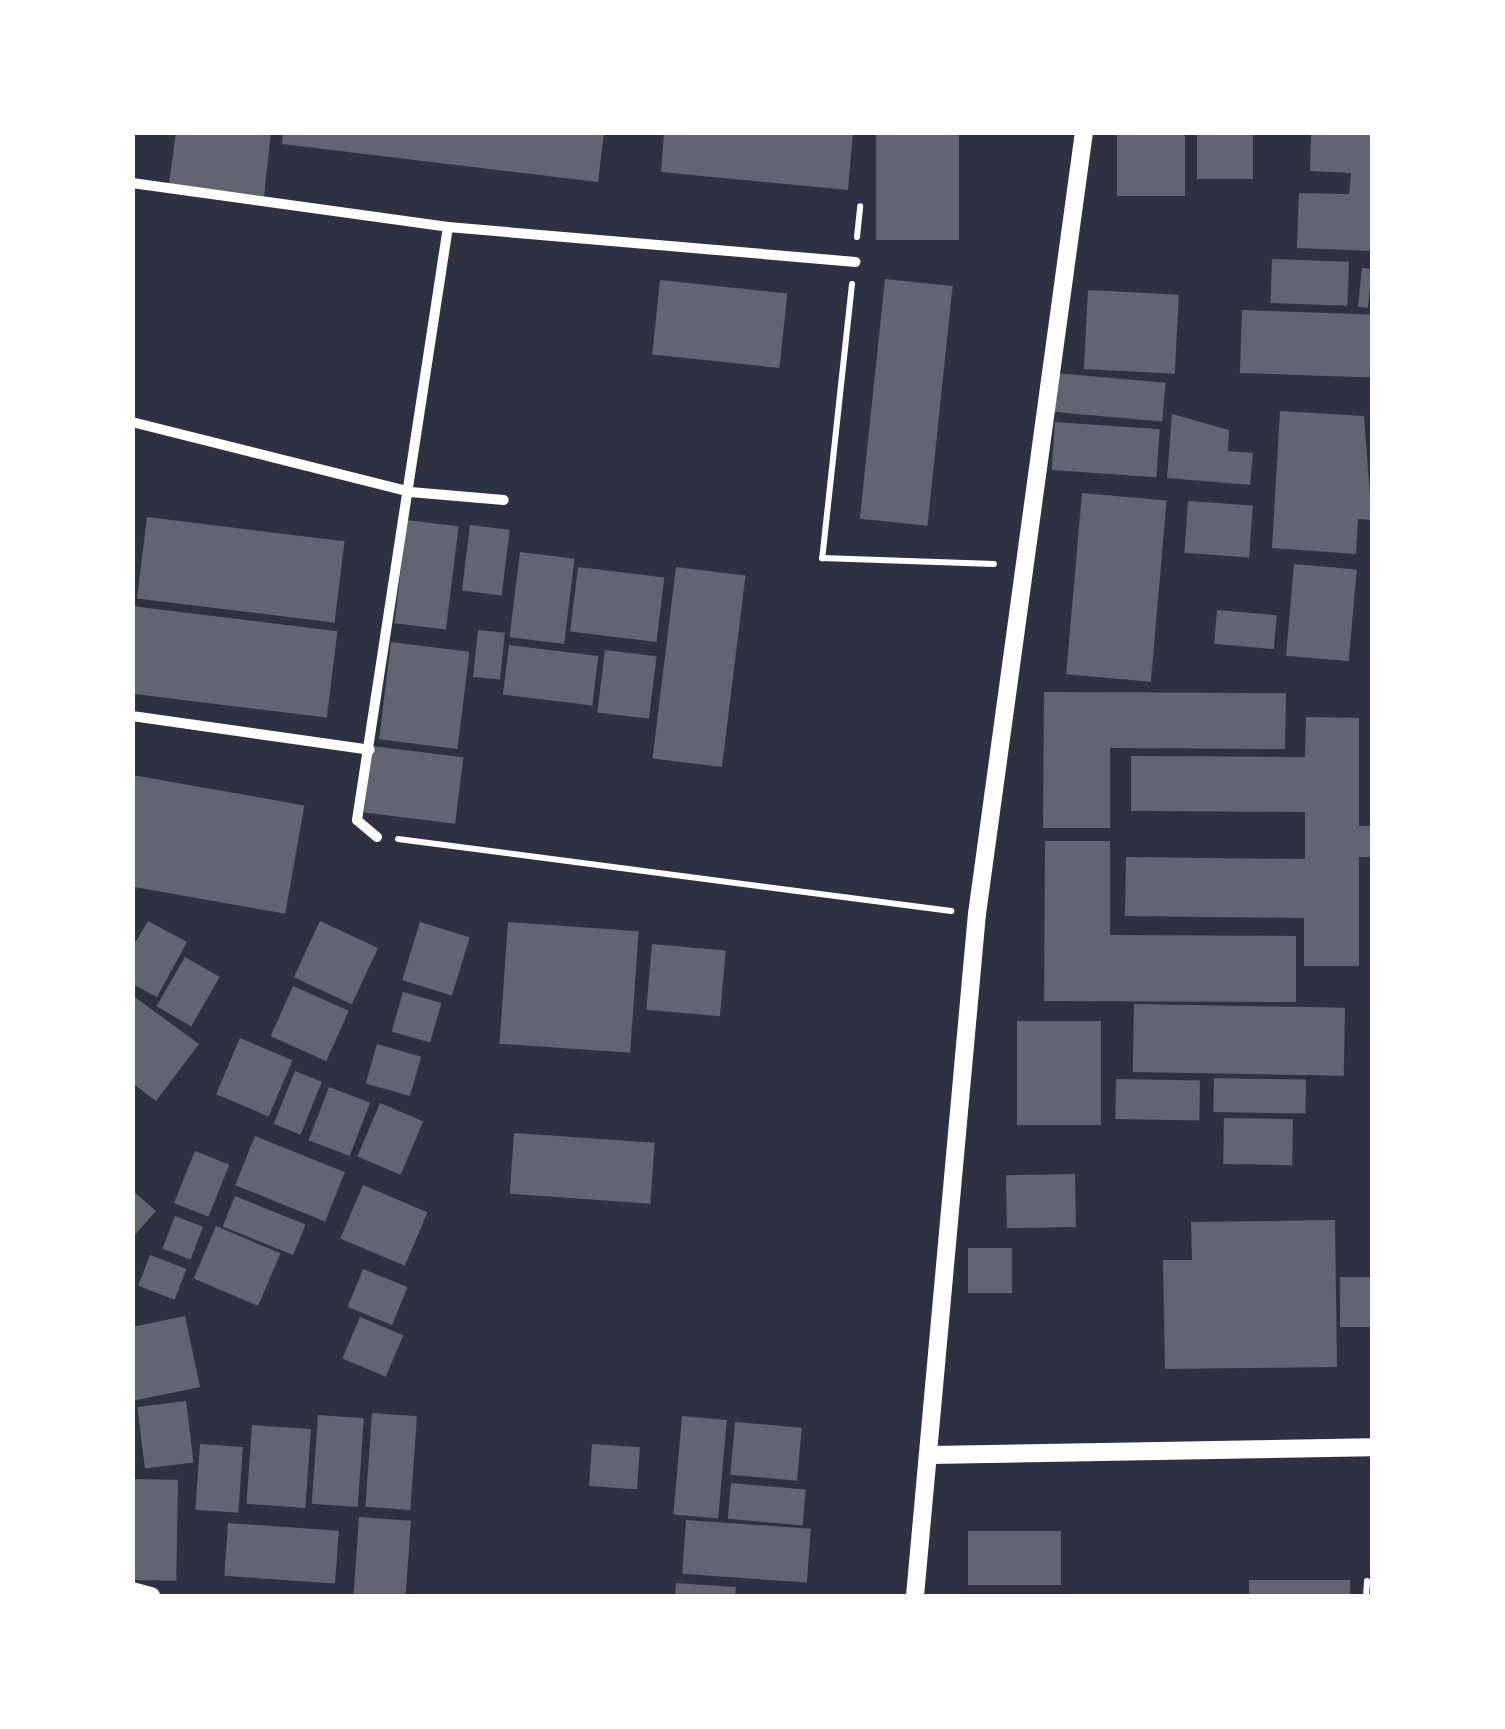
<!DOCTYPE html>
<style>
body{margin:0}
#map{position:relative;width:1505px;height:1729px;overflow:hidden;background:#2d3142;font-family:"DM Sans",sans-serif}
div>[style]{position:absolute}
.building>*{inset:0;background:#626471;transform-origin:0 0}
.path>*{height:6px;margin:-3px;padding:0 3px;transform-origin:3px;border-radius:3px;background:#fff}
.minor>*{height:10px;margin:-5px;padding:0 5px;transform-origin:5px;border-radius:5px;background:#fff}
.tertiary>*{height:18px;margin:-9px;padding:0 9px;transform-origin:9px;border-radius:9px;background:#fff}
span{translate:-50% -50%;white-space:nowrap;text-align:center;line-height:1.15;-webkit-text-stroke:8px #fff;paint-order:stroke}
.frame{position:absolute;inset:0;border:135px solid #fff;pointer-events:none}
</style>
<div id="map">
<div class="building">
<i style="clip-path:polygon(176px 132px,271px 132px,264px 196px,169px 184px)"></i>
<i style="clip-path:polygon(283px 132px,604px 132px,598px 182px,282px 144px)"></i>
<i style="clip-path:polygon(664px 132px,853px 132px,848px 190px,661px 172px)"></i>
<i style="left:876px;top:132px;width:83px;height:108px"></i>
<i style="left:1117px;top:132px;width:68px;height:64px"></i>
<i style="left:1197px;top:132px;width:56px;height:47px"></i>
<i style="clip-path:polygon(1311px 132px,1372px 132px,1372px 251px,1297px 248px,1299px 193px,1349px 194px,1351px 173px,1310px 171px)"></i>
<i style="left:1272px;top:259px;width:77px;height:44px;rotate:2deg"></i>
<i style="left:1362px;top:268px;width:10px;height:39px;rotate:6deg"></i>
<i style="left:885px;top:279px;width:68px;height:241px;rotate:6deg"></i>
<i style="left:660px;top:280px;width:128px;height:75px;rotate:6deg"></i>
<i style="left:1088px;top:290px;width:91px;height:79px;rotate:3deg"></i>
<i style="left:1242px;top:310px;width:130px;height:63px;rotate:2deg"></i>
<i style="left:1055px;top:373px;width:111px;height:39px;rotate:5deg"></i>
<i style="clip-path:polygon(1280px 411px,1364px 416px,1372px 520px,1358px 519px,1356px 554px,1272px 548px)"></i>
<i style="clip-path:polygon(1172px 414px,1229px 430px,1228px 451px,1253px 453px,1250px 485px,1167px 478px)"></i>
<i style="left:1055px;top:422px;width:105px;height:48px;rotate:4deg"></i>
<i style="left:1082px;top:493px;width:85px;height:182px;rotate:5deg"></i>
<i style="left:1188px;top:501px;width:65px;height:52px;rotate:4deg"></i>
<i style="left:147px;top:517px;width:199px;height:82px;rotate:7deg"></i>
<i style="left:407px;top:520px;width:52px;height:104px;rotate:7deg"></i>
<i style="left:470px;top:525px;width:40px;height:66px;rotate:7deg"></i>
<i style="left:520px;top:552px;width:55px;height:86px;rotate:7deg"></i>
<i style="left:1294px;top:564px;width:63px;height:92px;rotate:5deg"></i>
<i style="left:578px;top:567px;width:87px;height:65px;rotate:7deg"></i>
<i style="left:676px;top:567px;width:70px;height:193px;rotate:7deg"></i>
<i style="left:132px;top:606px;width:207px;height:87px;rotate:7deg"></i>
<i style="left:1217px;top:610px;width:60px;height:34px;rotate:5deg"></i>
<i style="left:478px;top:630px;width:27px;height:47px;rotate:6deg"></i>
<i style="left:391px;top:642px;width:79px;height:98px;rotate:7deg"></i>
<i style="left:509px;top:645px;width:90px;height:50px;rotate:7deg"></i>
<i style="left:605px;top:650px;width:52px;height:63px;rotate:7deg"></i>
<i style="clip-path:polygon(1044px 692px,1286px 693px,1285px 749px,1110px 748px,1110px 828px,1043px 828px)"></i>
<i style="clip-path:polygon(1306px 717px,1359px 718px,1359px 826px,1372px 826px,1372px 857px,1359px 857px,1359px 966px,1304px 966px,1304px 918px,1125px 916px,1126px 857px,1305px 859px,1305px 812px,1131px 811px,1131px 756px,1305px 757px)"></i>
<i style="left:372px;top:746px;width:92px;height:67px;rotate:7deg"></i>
<i style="left:132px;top:775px;width:175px;height:110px;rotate:10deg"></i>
<i style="clip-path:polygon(1045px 841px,1110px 841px,1110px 935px,1296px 936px,1296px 1002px,1044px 1001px)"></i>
<i style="clip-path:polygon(148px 921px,187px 942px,157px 997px,132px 984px,132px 948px)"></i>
<i style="left:320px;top:921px;width:64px;height:62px;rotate:25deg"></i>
<i style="left:420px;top:922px;width:52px;height:61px;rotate:17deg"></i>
<i style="left:508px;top:922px;width:131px;height:122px;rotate:4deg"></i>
<i style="left:652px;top:944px;width:74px;height:66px;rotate:5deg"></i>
<i style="left:185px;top:957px;width:40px;height:57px;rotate:30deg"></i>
<i style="left:293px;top:986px;width:61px;height:55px;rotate:24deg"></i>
<i style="left:403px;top:992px;width:40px;height:41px;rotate:16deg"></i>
<i style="clip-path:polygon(132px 995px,199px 1044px,156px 1101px,132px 1083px)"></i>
<i style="left:1134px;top:1004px;width:211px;height:68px;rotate:1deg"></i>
<i style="left:1017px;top:1021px;width:84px;height:104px"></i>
<i style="left:240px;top:1038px;width:57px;height:61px;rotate:23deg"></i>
<i style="left:377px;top:1044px;width:46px;height:41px;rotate:16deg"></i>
<i style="left:295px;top:1071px;width:29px;height:57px;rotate:22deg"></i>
<i style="left:1214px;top:1078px;width:92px;height:34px;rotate:1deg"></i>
<i style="left:1116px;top:1079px;width:84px;height:40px;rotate:1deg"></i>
<i style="left:329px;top:1087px;width:44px;height:57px;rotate:21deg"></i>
<i style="left:380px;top:1103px;width:47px;height:58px;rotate:23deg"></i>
<i style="left:1224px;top:1118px;width:69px;height:46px;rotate:1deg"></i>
<i style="left:514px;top:1133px;width:141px;height:61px;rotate:4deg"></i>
<i style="left:255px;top:1136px;width:97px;height:53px;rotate:22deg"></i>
<i style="left:195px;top:1151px;width:37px;height:56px;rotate:22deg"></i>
<i style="left:1075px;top:1174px;width:53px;height:69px;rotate:89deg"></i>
<i style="left:363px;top:1185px;width:70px;height:58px;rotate:23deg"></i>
<i style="clip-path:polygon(132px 1190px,156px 1211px,132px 1238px)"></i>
<i style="left:235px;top:1196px;width:76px;height:33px;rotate:22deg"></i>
<i style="left:175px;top:1216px;width:30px;height:35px;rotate:21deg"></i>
<i style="clip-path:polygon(1335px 1220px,1337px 1367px,1165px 1369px,1163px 1260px,1192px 1260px,1191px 1222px)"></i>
<i style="left:216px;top:1226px;width:70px;height:57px;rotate:23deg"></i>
<i style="left:968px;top:1248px;width:44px;height:45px"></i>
<i style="left:150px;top:1255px;width:39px;height:33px;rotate:21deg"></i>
<i style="left:363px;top:1269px;width:48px;height:41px;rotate:22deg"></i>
<i style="left:1340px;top:1277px;width:32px;height:50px"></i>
<i style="clip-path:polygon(185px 1316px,200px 1387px,132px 1401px,132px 1327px)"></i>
<i style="left:360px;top:1317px;width:47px;height:45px;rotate:23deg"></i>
<i style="left:186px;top:1401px;width:62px;height:49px;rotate:83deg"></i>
<i style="left:372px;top:1413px;width:45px;height:94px;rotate:4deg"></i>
<i style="left:318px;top:1415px;width:46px;height:89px;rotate:4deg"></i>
<i style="left:682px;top:1416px;width:45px;height:99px;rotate:5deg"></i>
<i style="left:735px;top:1422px;width:67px;height:53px;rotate:5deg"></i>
<i style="left:252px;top:1425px;width:59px;height:79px;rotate:4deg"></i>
<i style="left:200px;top:1444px;width:43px;height:66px;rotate:4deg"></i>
<i style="left:592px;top:1444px;width:48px;height:42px;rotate:4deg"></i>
<i style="left:132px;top:1479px;width:46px;height:101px;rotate:1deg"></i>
<i style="left:731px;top:1483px;width:75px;height:36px;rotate:5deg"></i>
<i style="left:359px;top:1517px;width:52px;height:79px;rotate:4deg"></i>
<i style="left:686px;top:1520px;width:125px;height:54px;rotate:4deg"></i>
<i style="left:228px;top:1523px;width:111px;height:53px;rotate:4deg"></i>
<i style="left:968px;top:1531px;width:93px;height:54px"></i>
<i style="left:1249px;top:1580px;width:101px;height:16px"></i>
<i style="clip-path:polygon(676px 1583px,736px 1587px,735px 1596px,675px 1596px)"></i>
</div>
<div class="path">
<i style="left:857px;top:237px;width:31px;rotate:-84deg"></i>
<i style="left:852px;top:284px;width:276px;rotate:96.2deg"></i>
<i style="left:822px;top:558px;width:172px;rotate:2deg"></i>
<i style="left:398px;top:839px;width:558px;rotate:7.42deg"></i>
<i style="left:1366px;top:1596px;width:15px;rotate:-86deg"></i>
</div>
<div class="minor">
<i style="left:132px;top:183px;width:319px;rotate:7.9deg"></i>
<i style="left:448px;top:227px;width:409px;rotate:4.9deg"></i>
<i style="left:132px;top:422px;width:287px;rotate:14.1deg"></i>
<i style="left:410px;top:492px;width:94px;rotate:4.9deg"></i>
<i style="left:132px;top:716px;width:240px;rotate:8.1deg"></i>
<i style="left:377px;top:837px;width:26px;rotate:-140deg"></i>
<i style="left:357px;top:820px;width:600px;rotate:-81.28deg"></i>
</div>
<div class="tertiary">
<i style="left:930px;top:1455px;width:442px;rotate:-1deg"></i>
<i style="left:132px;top:1591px;width:20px;rotate:15deg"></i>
<i style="left:915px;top:1596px;width:685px;rotate:-84.81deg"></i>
<i style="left:977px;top:914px;width:789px;rotate:-82.21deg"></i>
</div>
<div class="frame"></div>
</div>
